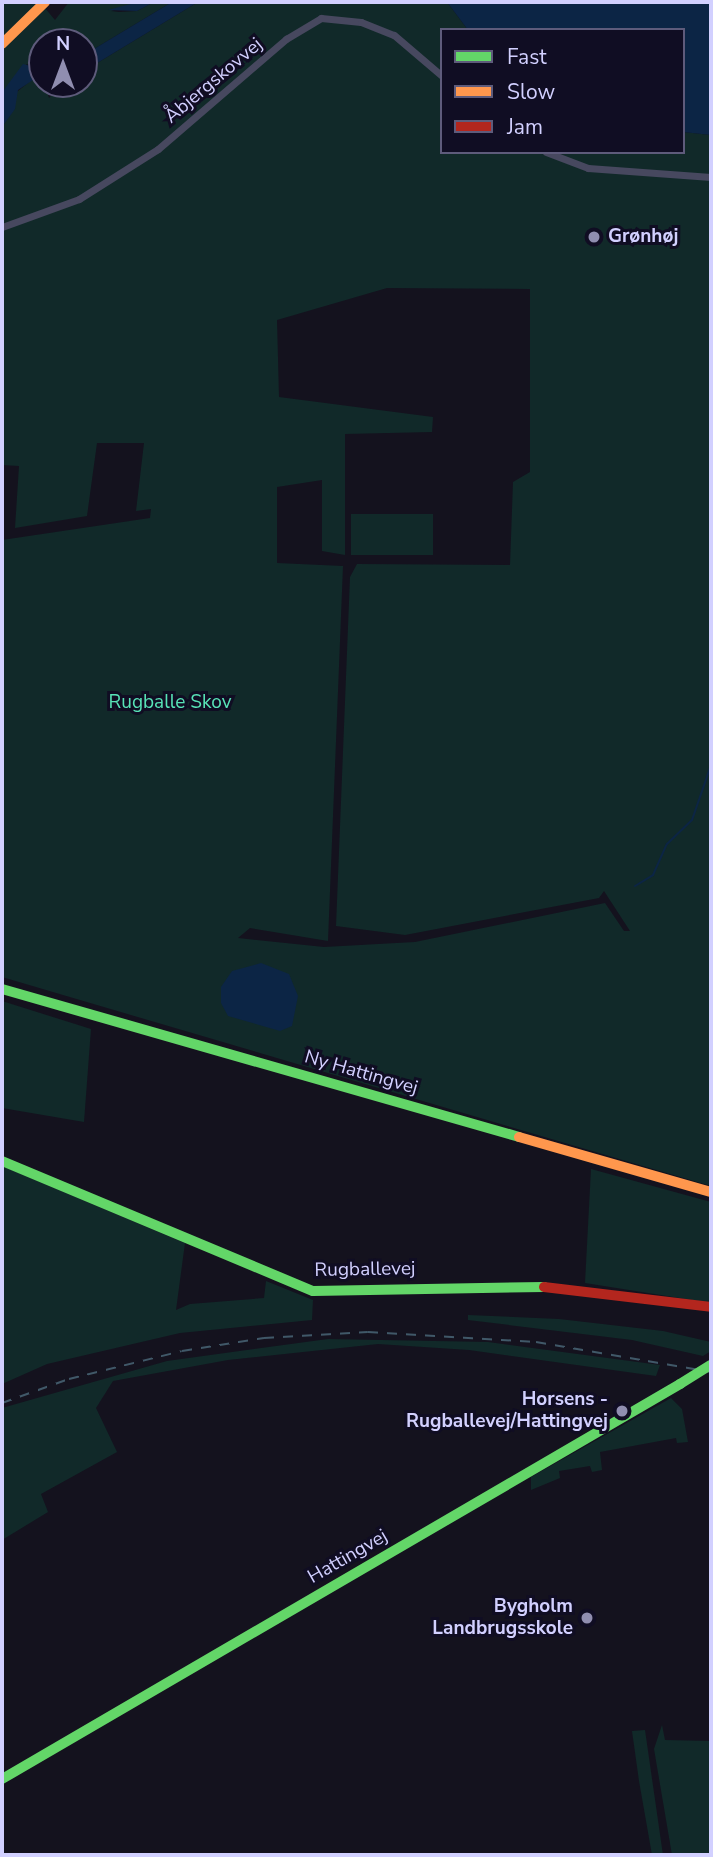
<!DOCTYPE html>
<meta charset="utf-8">
<style>
body{margin:0}
#map{position:relative;width:713px;height:1857px;overflow:hidden;background:#14121e;font-family:"Nunito Sans",sans-serif}
div>[style]{position:absolute}
.green>*{inset:0;background:#112929;transform-origin:0 0}
.water>*{inset:0;background:#0c2545}
.stream>*{height:2px;margin:-1px;padding:0 1px;transform-origin:1px;border-radius:1px;background:#0c2545}
.street>*{height:7px;margin:-3.5px;padding:0 3.5px;transform-origin:3.5px;border-radius:3.5px;background:#47485f}
.fast>*{height:10px;margin:-5px;padding:0 5px;transform-origin:5px;border-radius:5px;background:#63d668}
.slow>*{height:10px;margin:-5px;padding:0 5px;transform-origin:5px;border-radius:5px;background:#ff974d}
.jam>*{height:10px;margin:-5px;padding:0 5px;transform-origin:5px;border-radius:5px;background:#b3261e}
.rail>*{height:2px;margin-top:-1px;transform-origin:0;background:repeating-linear-gradient(90deg,#405868 0 10px,transparent 0 19px)}
.fast-bridge>*{height:10px;margin:-5px;padding:0 5px;transform-origin:5px;border-radius:5px;background:#63d668}
.dots>*{width:19px;height:19px;translate:-50% -50%;box-sizing:border-box;border:4px solid #100d23;border-radius:50%}
span{translate:-50% -50%;white-space:nowrap;text-align:center;line-height:1.15;-webkit-text-stroke:6px #100d23;paint-order:stroke}
.street-label{font-size:19px;color:#d2d0ff}
.poi-label{font-size:19px;color:#d2d0ff;font-weight:700}
.left{translate:0 -50%;text-align:left}
.right{translate:-100% -50%;text-align:right}
.park-label{font-size:19px;color:#58e3b7}
.frame{position:absolute;inset:0;border:4px solid #d2d0ff;pointer-events:none}
.legend{position:absolute;left:440px;top:28px;width:245px;height:126px;box-sizing:border-box;background:#100d23;border:2px solid #5e5b7b;margin:0;padding:9px 12px;list-style:none;font-size:21px;color:#d2d0ff}
.legend li{display:flex;align-items:center;gap:14px;height:35px}
.legend b{width:35px;border:2px solid #5e5b7b}
.north{position:absolute;left:28px;top:28px;width:70px;height:70px;box-sizing:border-box;background:#100d23;border:2px solid #5e5b7b;border-radius:50%;rotate:0deg;font-size:19px;font-weight:700;line-height:28px;text-align:center;color:#d2d0ff}
.north::after{content:'';display:block;margin:auto;width:24px;height:32px;background:#908eb0;clip-path:polygon(50% 0,100% 100%,50% 72%,0 100%)}
</style>
<div id="map">
<div class="green">
<i style="clip-path:polygon(12px 2px,40px 2px,2px 40px,2px 3px)"></i>
<i style="clip-path:polygon(69px 2px,138px 2px,111px 11px,119px 12px,137px 11px,154px 2px,172px 2px,84px 55px,84px 42px,42px 42px,42px 69px,27px 64px,3px 91px,2px 100px,2px 49px,44px 7px,55px 20px)"></i>
<i style="clip-path:polygon(evenodd,198px 2px,447px 2px,468px 30px,442px 30px,442px 152px,683px 152px,683px 132px,711px 135px,711px 1186px,2px 977px,2px 540px,150px 518px,151px 509px,136px 511px,144px 443px,97px 443px,87px 516px,15px 528px,19px 466px,2px 465px,2px 127px,15px 108px,13px 95px,33px 79px,45px 84px,49px 98px,62px 84px,84px 84px,84px 71px,198px 2px,387px 288px,530px 289px,530px 472px,513px 482px,510px 565px,357px 564px,350px 577px,336px 926px,405px 935px,599px 898px,604px 891px,630px 931px,624px 931px,605px 903px,415px 942px,324px 947px,238px 938px,250px 928px,328px 941px,343px 566px,277px 563px,277px 487px,322px 480px,322px 551px,345px 555px,345px 434px,432px 432px,433px 417px,279px 397px,277px 320px,387px 288px)"></i>
<i style="left:351px;top:514px;width:82px;height:41px"></i>
<i style="clip-path:polygon(2px 1001px,91px 1029px,84px 1122px,2px 1108px)"></i>
<i style="clip-path:polygon(2px 1166px,185px 1243px,176px 1310px,190px 1304px,264px 1298px,266px 1281px,313px 1300px,312px 1320px,180px 1333px,47px 1364px,2px 1384px)"></i>
<i style="clip-path:polygon(591px 1169px,711px 1202px,711px 1303px,585px 1283px)"></i>
<i style="clip-path:polygon(468px 1315px,559px 1319px,663px 1331px,711px 1342px,711px 1351px,703px 1356px,632px 1340px,468px 1320px)"></i>
<i style="clip-path:polygon(328px 1339px,488px 1342px,660px 1365px,656px 1376px,469px 1350px,378px 1344px,228px 1360px,113px 1381px,96px 1408px,117px 1452px,41px 1494px,48px 1512px,2px 1540px,2px 1408px,167px 1361px)"></i>
<i style="clip-path:polygon(671px 1398px,682px 1409px,688px 1442px,677px 1443px,676px 1438px,600px 1452px,602px 1470px,592px 1472px,590px 1466px,559px 1471px,560px 1478px,531px 1490px,531px 1477px)"></i>
<i style="clip-path:polygon(662px 1725px,665px 1740px,711px 1741px,711px 1855px,672px 1855px,654px 1749px)"></i>
<i style="clip-path:polygon(645px 1730px,663px 1855px,652px 1855px,639px 1781px,632px 1731px)"></i>
</div>
<div class="water">
<i style="clip-path:polygon(138px 2px,154px 2px,137px 11px,108px 10px)"></i>
<i style="clip-path:polygon(172px 2px,198px 2px,84px 71px,84px 55px)"></i>
<i style="clip-path:polygon(447px 2px,711px 2px,711px 135px,683px 132px,683px 30px,468px 30px)"></i>
<i style="clip-path:polygon(23px 64px,42px 69px,42px 82px,33px 80px,18px 90px,15px 109px,2px 127px,3px 91px)"></i>
<i style="clip-path:polygon(261px 963px,289px 974px,298px 996px,292px 1026px,280px 1031px,228px 1016px,221px 1003px,221px 987px,232px 971px)"></i>
</div>
<div class="stream">
<i style="left:635px;top:886px;width:21px;rotate:-31deg"></i>
<i style="left:653px;top:875px;width:34px;rotate:-66deg"></i>
<i style="left:667px;top:844px;width:35px;rotate:-44deg"></i>
<i style="left:692px;top:820px;width:58px;rotate:-70.9deg"></i>
</div>
<div class="street">
<i style="left:546px;top:152px;width:45px;rotate:20.9deg"></i>
<i style="left:588px;top:168px;width:123px;rotate:4.2deg"></i>
<i style="left:2px;top:227px;width:82px;rotate:-20deg"></i>
<i style="left:79px;top:199px;width:93px;rotate:-32.3deg"></i>
<i style="left:158px;top:149px;width:169px;rotate:-40.7deg"></i>
<i style="left:286px;top:39px;width:41px;rotate:-31deg"></i>
<i style="left:321px;top:18px;width:40px;rotate:5.7deg"></i>
<i style="left:361px;top:22px;width:35px;rotate:22deg"></i>
<i style="left:394px;top:35px;width:63px;rotate:40.5deg"></i>
</div>
<div class="fast">
<i style="left:2px;top:989px;width:538px;rotate:15.97deg"></i>
<i style="left:2px;top:1161px;width:337px;rotate:22.7deg"></i>
<i style="left:313px;top:1291px;width:231px;rotate:-1deg"></i>
<i style="left:2px;top:1779px;width:785px;rotate:-30.22deg"></i>
</div>
<div class="slow">
<i style="left:2px;top:44px;width:60px;rotate:-44.3deg"></i>
<i style="left:519px;top:1137px;width:200px;rotate:16deg"></i>
</div>
<div class="jam">
<i style="left:544px;top:1287px;width:168px;rotate:6.8deg"></i>
</div>
<div class="rail">
<i style="left:2px;top:1403px;width:71px;rotate:-19.7deg"></i>
<i style="left:69px;top:1379px;width:116px;rotate:-13.9deg"></i>
<i style="left:182px;top:1351px;width:83px;rotate:-9deg"></i>
<i style="left:264px;top:1338px;width:104px;rotate:-3.3deg"></i>
<i style="left:368px;top:1332px;width:168px;rotate:3.4deg"></i>
<i style="left:536px;top:1342px;width:178px;rotate:9.7deg"></i>
</div>
<div class="fast-bridge">
<i style="left:680px;top:1384px;width:36px;rotate:-32deg"></i>
</div>
<div class="dots">
<i style="left:594px;top:237px;background:#908eb0"></i>
<i style="left:622px;top:1411px;background:#908eb0"></i>
<i style="left:587px;top:1618px;background:#908eb0"></i>
</div>
<div class="street-label">
<span style="left:214px;top:81px;rotate:-40deg">Åbjergskovvej</span>
<span style="left:361px;top:1073px;rotate:16deg">Ny Hattingvej</span>
<span style="left:365px;top:1270px;rotate:-1deg">Rugballevej</span>
<span style="left:348px;top:1557px;rotate:-30deg">Hattingvej</span>
</div>
<div class="poi-label">
<span class="left" style="left:608px;top:237px">Grønhøj</span>
<span class="right" style="left:608px;top:1411px">Horsens -<br>Rugballevej/Hattingvej</span>
<span class="right" style="left:573px;top:1618px">Bygholm<br>Landbrugsskole</span>
</div>
<div class="park-label">
<span style="left:170px;top:703px">Rugballe Skov</span>
</div>
<div class="frame"></div>
<ul class="legend">
<li><b style="height:9px;background:#63d668"></b>Fast</li>
<li><b style="height:9px;background:#ff974d"></b>Slow</li>
<li><b style="height:9px;background:#b3261e"></b>Jam</li>
</ul>
<div class="north">N</div>
</div>
